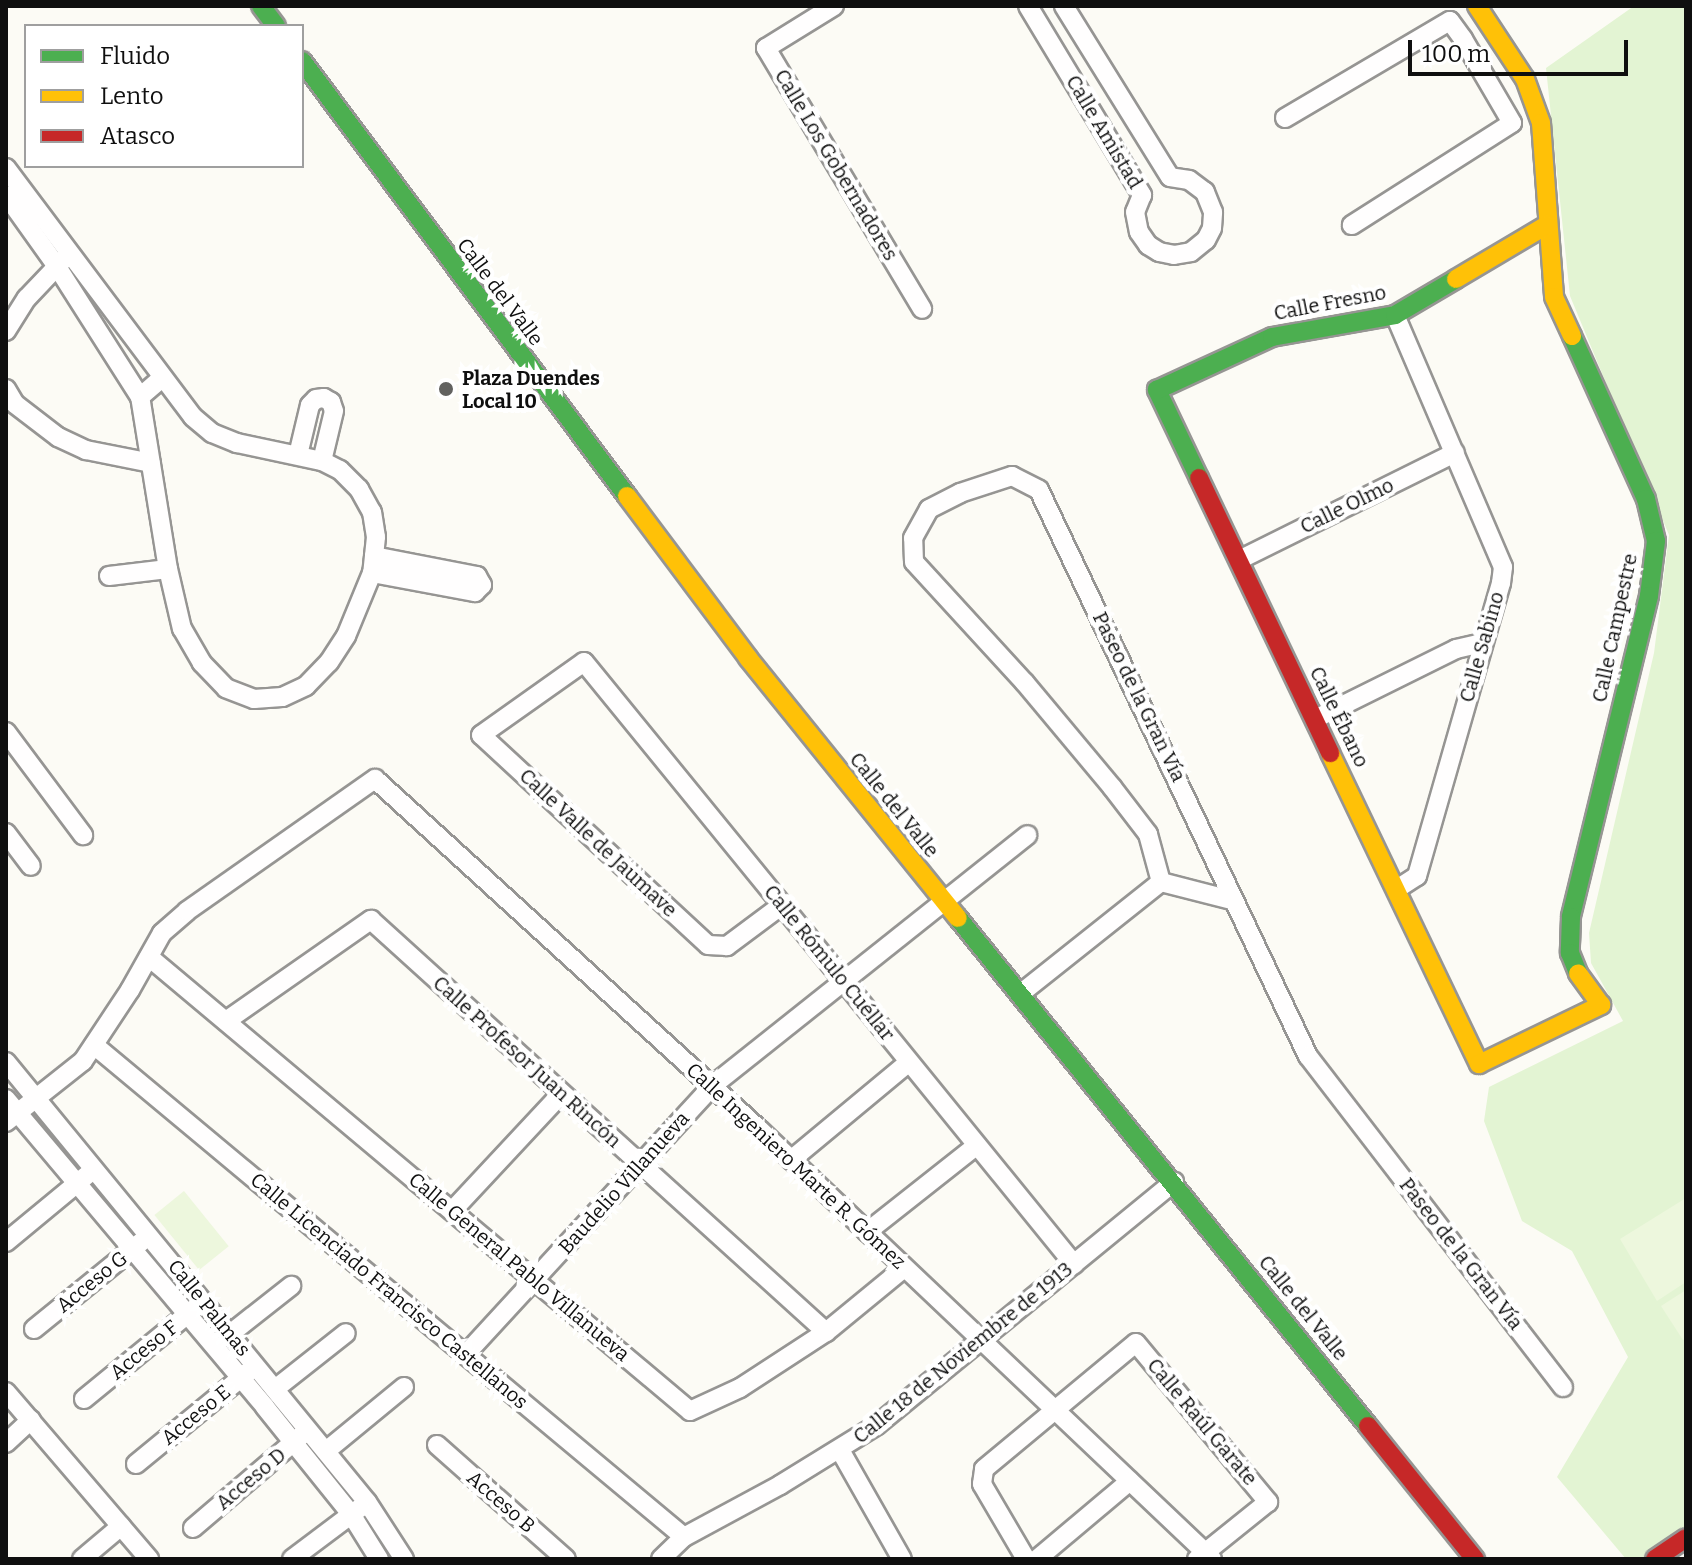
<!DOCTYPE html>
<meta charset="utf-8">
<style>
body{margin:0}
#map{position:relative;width:1692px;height:1565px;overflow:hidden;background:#fcfbf5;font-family:Bitter,serif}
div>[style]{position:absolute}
.green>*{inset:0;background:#e3f4d3}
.pitch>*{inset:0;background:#edf7dd;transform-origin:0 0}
.roads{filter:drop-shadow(2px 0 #969593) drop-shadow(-2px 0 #969593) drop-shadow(0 2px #969593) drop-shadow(0 -2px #969593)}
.street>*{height:18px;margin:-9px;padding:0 9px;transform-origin:9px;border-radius:9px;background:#fffefe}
.fast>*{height:18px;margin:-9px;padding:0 9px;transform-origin:9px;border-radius:9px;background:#4caf50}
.slow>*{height:18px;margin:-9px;padding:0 9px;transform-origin:9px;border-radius:9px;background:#ffc107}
.jam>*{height:18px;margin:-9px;padding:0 9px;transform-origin:9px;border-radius:9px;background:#c62828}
.dots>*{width:22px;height:22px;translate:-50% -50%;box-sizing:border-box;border:4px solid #fff;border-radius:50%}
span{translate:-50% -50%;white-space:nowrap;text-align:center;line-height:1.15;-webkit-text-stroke:8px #fff;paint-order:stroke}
.street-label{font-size:20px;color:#0f0f0f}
.poi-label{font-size:20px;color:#0f0f0f;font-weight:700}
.left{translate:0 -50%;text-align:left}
.frame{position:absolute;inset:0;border:8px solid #0f0f0f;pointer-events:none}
.legend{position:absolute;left:24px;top:24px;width:280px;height:144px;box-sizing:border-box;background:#fff;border:2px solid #9f9f9f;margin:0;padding:10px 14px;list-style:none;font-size:24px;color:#0f0f0f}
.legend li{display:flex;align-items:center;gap:16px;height:40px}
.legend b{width:40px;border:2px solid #9f9f9f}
.scale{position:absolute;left:1408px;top:40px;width:220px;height:36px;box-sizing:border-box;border:4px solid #0f0f0f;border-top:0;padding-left:10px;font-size:24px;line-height:28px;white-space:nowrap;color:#0f0f0f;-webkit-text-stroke:6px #fff;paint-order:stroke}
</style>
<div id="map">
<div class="green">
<i style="clip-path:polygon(1634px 6px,1686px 6px,1686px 1530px,1646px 1559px,1626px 1559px,1557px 1477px,1628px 1357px,1572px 1251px,1522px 1221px,1484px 1121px,1489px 1087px,1623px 1021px,1591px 963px,1589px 933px,1654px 653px,1669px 535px,1570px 296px,1546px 68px)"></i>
</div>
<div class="pitch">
<i style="left:184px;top:1191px;width:71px;height:38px;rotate:51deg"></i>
<i style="clip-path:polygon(1686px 1198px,1686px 1282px,1657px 1301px,1620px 1239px)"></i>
<i style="clip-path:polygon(1686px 1290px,1686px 1338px,1683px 1340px,1661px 1306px)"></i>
</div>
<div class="roads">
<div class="street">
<i style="left:834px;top:6px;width:80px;rotate:148.3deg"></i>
<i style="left:766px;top:48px;width:304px;rotate:59.1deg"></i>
<i style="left:1028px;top:6px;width:221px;rotate:58.9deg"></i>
<i style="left:1142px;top:195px;width:18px;rotate:112deg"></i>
<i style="left:1135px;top:212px;width:20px;rotate:79deg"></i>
<i style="left:1139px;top:232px;width:16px;rotate:55deg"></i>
<i style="left:1148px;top:245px;width:13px;rotate:32deg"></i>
<i style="left:1159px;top:252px;width:15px;rotate:11deg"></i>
<i style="left:1174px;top:255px;width:17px;rotate:-10deg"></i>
<i style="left:1191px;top:252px;width:19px;rotate:-39deg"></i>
<i style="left:1206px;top:240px;width:13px;rotate:-63deg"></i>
<i style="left:1212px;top:228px;width:16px;rotate:-86deg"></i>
<i style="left:1213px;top:212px;width:22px;rotate:-112deg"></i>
<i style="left:1205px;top:192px;width:20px;rotate:-143deg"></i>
<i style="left:1189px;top:180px;width:19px;rotate:-171deg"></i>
<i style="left:1170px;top:177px;width:201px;rotate:-121.8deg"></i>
<i style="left:1285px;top:118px;width:191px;rotate:-30.5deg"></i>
<i style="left:1450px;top:21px;width:22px;rotate:54deg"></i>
<i style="left:1463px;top:39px;width:97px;rotate:59.7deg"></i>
<i style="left:1512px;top:123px;width:190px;rotate:147.5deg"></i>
<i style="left:6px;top:168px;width:311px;rotate:53.1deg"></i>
<i style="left:193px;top:417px;width:25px;rotate:40deg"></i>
<i style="left:212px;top:433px;width:27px;rotate:22deg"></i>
<i style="left:237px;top:443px;width:87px;rotate:12deg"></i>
<i style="left:322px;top:461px;width:20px;rotate:27deg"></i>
<i style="left:340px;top:470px;width:27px;rotate:45deg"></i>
<i style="left:359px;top:489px;width:26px;rotate:61deg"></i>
<i style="left:372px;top:512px;width:25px;rotate:81deg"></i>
<i style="left:376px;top:537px;width:36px;rotate:96deg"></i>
<i style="left:372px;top:573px;width:68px;rotate:112.4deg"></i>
<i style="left:346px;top:636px;width:31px;rotate:123deg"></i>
<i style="left:329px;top:662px;width:33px;rotate:134deg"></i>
<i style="left:306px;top:686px;width:26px;rotate:155deg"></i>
<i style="left:282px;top:697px;width:28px;rotate:176deg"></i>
<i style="left:254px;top:699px;width:30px;rotate:-159deg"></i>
<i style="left:226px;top:688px;width:35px;rotate:-134deg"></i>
<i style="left:202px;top:663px;width:39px;rotate:-120deg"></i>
<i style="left:182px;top:629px;width:62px;rotate:-103.1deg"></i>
<i style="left:6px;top:195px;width:86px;rotate:54.5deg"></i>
<i style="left:56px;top:265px;width:156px;rotate:57.5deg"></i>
<i style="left:1395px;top:315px;width:274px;rotate:66.8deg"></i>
<i style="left:1503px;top:567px;width:16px;rotate:97deg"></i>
<i style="left:1501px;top:583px;width:305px;rotate:106deg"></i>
<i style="left:1417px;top:876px;width:24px;rotate:147deg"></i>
<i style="left:6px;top:331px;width:39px;rotate:-58deg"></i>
<i style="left:27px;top:298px;width:55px;rotate:-46.5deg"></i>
<i style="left:6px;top:389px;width:17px;rotate:59deg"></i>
<i style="left:15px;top:404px;width:54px;rotate:37.5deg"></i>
<i style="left:58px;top:437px;width:31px;rotate:25deg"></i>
<i style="left:86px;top:450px;width:66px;rotate:11.3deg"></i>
<i style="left:298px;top:455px;width:51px;rotate:-76.5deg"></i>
<i style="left:310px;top:405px;width:8px;rotate:-45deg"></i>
<i style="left:316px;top:399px;width:8px;rotate:-7deg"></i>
<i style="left:324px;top:398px;width:8px;rotate:30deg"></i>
<i style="left:331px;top:402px;width:9px;rotate:72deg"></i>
<i style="left:334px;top:411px;width:51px;rotate:103.5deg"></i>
<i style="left:1239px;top:560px;width:241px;rotate:-26.4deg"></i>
<i style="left:372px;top:573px;width:105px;rotate:10.5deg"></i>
<i style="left:475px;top:592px;width:10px;rotate:-45deg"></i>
<i style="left:482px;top:585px;width:10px;rotate:-119deg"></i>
<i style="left:477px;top:576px;width:105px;rotate:-169deg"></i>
<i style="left:109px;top:576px;width:59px;rotate:-6.8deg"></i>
<i style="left:168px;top:569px;width:174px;rotate:-99.2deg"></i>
<i style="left:140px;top:397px;width:28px;rotate:-41deg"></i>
<i style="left:1315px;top:719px;width:157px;rotate:-26.4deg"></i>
<i style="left:1456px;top:649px;width:28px;rotate:-13deg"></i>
<i style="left:6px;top:732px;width:129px;rotate:53.2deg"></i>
<i style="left:6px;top:833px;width:41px;rotate:52.9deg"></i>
<i style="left:1161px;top:882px;width:50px;rotate:-105.2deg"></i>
<i style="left:1148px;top:834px;width:59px;rotate:-127.5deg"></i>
<i style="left:1112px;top:787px;width:136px;rotate:-129.9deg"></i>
<i style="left:1025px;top:683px;width:164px;rotate:-132.5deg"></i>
<i style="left:914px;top:562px;width:24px;rotate:-92deg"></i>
<i style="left:913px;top:538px;width:33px;rotate:-61deg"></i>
<i style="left:929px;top:509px;width:35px;rotate:-27deg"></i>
<i style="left:960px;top:493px;width:55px;rotate:-18.1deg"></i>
<i style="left:1012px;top:476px;width:30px;rotate:27deg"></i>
<i style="left:1039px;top:490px;width:627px;rotate:64.58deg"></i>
<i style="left:1308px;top:1056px;width:418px;rotate:52.4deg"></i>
<i style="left:782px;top:905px;width:69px;rotate:143.3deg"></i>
<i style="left:727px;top:946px;width:19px;rotate:-177deg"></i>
<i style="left:708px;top:945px;width:309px;rotate:-137.2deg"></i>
<i style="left:481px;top:735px;width:126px;rotate:-35.3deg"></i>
<i style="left:584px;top:662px;width:313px;rotate:50.8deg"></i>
<i style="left:782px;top:905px;width:463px;rotate:50.9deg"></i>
<i style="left:149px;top:957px;width:706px;rotate:40deg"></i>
<i style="left:690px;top:1411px;width:55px;rotate:-24.7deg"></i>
<i style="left:740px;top:1388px;width:103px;rotate:-33.1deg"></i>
<i style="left:826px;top:1332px;width:101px;rotate:-39.4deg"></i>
<i style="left:1020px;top:994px;width:180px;rotate:-38.5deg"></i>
<i style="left:1161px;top:882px;width:72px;rotate:14.4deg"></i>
<i style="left:226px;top:1021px;width:177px;rotate:-34.9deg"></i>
<i style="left:371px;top:920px;width:614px;rotate:42.16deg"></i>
<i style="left:94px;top:1045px;width:768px;rotate:39.82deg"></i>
<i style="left:6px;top:1062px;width:569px;rotate:50.63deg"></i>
<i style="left:367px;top:1502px;width:68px;rotate:57deg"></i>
<i style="left:6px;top:1099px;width:402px;rotate:49.9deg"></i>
<i style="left:265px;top:1407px;width:137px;rotate:51.2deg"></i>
<i style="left:351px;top:1514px;width:53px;rotate:58.1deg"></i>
<i style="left:6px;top:1122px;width:98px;rotate:-38.4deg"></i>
<i style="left:83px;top:1061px;width:85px;rotate:-56.5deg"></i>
<i style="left:130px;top:990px;width:65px;rotate:-60.7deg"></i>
<i style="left:162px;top:933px;width:33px;rotate:-41deg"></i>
<i style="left:187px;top:911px;width:230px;rotate:-35.1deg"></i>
<i style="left:375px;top:779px;width:521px;rotate:42.36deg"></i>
<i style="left:760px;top:1130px;width:623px;rotate:43.5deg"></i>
<i style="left:791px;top:1160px;width:153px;rotate:-39.7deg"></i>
<i style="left:452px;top:1211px;width:161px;rotate:-47deg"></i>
<i style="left:867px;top:1232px;width:140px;rotate:-38.3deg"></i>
<i style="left:6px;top:1242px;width:105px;rotate:-39.6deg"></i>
<i style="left:34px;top:1329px;width:138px;rotate:-39.1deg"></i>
<i style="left:230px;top:1334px;width:78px;rotate:-38.2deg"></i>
<i style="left:465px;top:1355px;width:365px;rotate:-47.4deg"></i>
<i style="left:712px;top:1086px;width:403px;rotate:-38.5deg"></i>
<i style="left:275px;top:1389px;width:90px;rotate:-38.3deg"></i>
<i style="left:6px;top:1392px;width:220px;rotate:49.4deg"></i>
<i style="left:84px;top:1399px;width:144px;rotate:-39.3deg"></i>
<i style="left:6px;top:1443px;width:34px;rotate:-43deg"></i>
<i style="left:437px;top:1445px;width:172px;rotate:41.5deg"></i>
<i style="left:840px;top:1450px;width:125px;rotate:60.4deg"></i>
<i style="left:326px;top:1451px;width:101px;rotate:-39.4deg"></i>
<i style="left:136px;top:1464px;width:145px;rotate:-39.4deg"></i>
<i style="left:193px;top:1528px;width:145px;rotate:-40.5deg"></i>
<i style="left:82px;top:1559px;width:51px;rotate:-40.2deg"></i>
<i style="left:292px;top:1559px;width:85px;rotate:-36.9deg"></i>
<i style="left:661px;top:1559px;width:32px;rotate:-44deg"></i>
<i style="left:684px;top:1537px;width:109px;rotate:-28.4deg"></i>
<i style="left:780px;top:1485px;width:114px;rotate:-31.7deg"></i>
<i style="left:877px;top:1425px;width:384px;rotate:-39.3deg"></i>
<i style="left:1026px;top:1559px;width:87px;rotate:-120.4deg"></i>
<i style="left:982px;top:1484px;width:15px;rotate:-82deg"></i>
<i style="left:984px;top:1469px;width:197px;rotate:-39.7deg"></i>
<i style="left:1136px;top:1343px;width:207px;rotate:50.3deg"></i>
<i style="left:1268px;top:1502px;width:91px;rotate:141.2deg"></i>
<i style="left:1037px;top:1559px;width:121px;rotate:-40deg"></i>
</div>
<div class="fast">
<i style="left:261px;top:6px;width:25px;rotate:53deg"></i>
<i style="left:302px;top:61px;width:543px;rotate:53.24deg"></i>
<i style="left:1572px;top:336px;width:179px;rotate:65.6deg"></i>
<i style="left:1646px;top:499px;width:43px;rotate:76.6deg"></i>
<i style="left:1656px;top:541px;width:55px;rotate:97.3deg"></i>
<i style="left:1649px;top:596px;width:330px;rotate:103.7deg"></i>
<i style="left:1571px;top:917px;width:36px;rotate:92deg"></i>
<i style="left:1570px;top:953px;width:22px;rotate:68deg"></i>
<i style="left:1199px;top:478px;width:98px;rotate:-115.5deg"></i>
<i style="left:1157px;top:390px;width:127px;rotate:-24.7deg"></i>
<i style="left:1272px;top:337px;width:125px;rotate:-10.1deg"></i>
<i style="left:1395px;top:315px;width:71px;rotate:-30.5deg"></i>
<i style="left:958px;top:918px;width:653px;rotate:51.09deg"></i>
</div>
<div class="slow">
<i style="left:1477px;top:6px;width:87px;rotate:56.7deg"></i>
<i style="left:1525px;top:79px;width:47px;rotate:70deg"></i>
<i style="left:1541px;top:123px;width:174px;rotate:85.7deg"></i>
<i style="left:1554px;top:297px;width:43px;rotate:65.2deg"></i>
<i style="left:1456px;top:279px;width:106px;rotate:-30.7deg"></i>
<i style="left:627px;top:496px;width:202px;rotate:53.2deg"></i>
<i style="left:748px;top:658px;width:334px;rotate:51.1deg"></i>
<i style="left:1330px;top:753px;width:345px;rotate:64.4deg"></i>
<i style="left:1479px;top:1064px;width:136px;rotate:-25.8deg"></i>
<i style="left:1601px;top:1005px;width:39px;rotate:-126deg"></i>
</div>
<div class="jam">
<i style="left:1199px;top:478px;width:305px;rotate:64.5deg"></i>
<i style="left:1368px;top:1426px;width:171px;rotate:51.2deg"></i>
<i style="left:1655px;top:1559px;width:37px;rotate:-34deg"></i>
</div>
</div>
<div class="dots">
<i style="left:446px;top:389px;background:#626260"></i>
</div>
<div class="street-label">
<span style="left:1104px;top:132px;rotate:59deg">Calle Amistad</span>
<span style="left:836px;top:165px;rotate:59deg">Calle Los Gobernadores</span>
<span style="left:500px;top:292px;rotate:53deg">Calle del Valle</span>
<span style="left:1330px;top:303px;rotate:-11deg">Calle Fresno</span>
<span style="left:1347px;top:506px;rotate:-26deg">Calle Olmo</span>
<span style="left:1615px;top:628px;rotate:-78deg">Calle Campestre</span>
<span style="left:1482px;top:647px;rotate:-74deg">Calle Sabino</span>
<span style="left:1139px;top:697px;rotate:64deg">Paseo de la Gran Vía</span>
<span style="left:1339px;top:717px;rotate:64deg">Calle Ébano</span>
<span style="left:894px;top:805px;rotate:51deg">Calle del Valle</span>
<span style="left:598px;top:843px;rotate:43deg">Calle Valle de Jaumave</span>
<span style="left:829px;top:963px;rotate:51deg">Calle Rómulo Cuéllar</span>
<span style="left:527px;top:1062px;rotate:42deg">Calle Profesor Juan Rincón</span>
<span style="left:796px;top:1166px;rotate:43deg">Calle Ingeniero Marte R. Gómez</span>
<span style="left:624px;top:1183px;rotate:-48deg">Baudelio Villanueva</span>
<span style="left:1461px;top:1254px;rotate:52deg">Paseo de la Gran Vía</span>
<span style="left:519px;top:1267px;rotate:40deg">Calle General Pablo Villanueva</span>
<span style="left:92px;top:1282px;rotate:-39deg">Acceso G</span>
<span style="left:389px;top:1291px;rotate:40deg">Calle Licenciado Francisco Castellanos</span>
<span style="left:209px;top:1308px;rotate:51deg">Calle Palmas</span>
<span style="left:1303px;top:1308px;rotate:51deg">Calle del Valle</span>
<span style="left:144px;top:1350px;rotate:-39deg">Acceso F</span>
<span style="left:963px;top:1353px;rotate:-39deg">Calle 18 de Noviembre de 1913</span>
<span style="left:196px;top:1415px;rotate:-39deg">Acceso E</span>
<span style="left:1202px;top:1422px;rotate:50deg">Calle Raúl Garate</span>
<span style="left:251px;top:1479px;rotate:-40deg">Acceso D</span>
<span style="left:501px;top:1502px;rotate:41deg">Acceso B</span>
</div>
<div class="poi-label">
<span class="left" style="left:462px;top:390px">Plaza Duendes<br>Local 10</span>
</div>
<div class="frame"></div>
<ul class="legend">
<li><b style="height:10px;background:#4caf50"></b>Fluido</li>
<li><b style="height:10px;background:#ffc107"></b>Lento</li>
<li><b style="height:10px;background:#c62828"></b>Atasco</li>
</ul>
<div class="scale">100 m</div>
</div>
